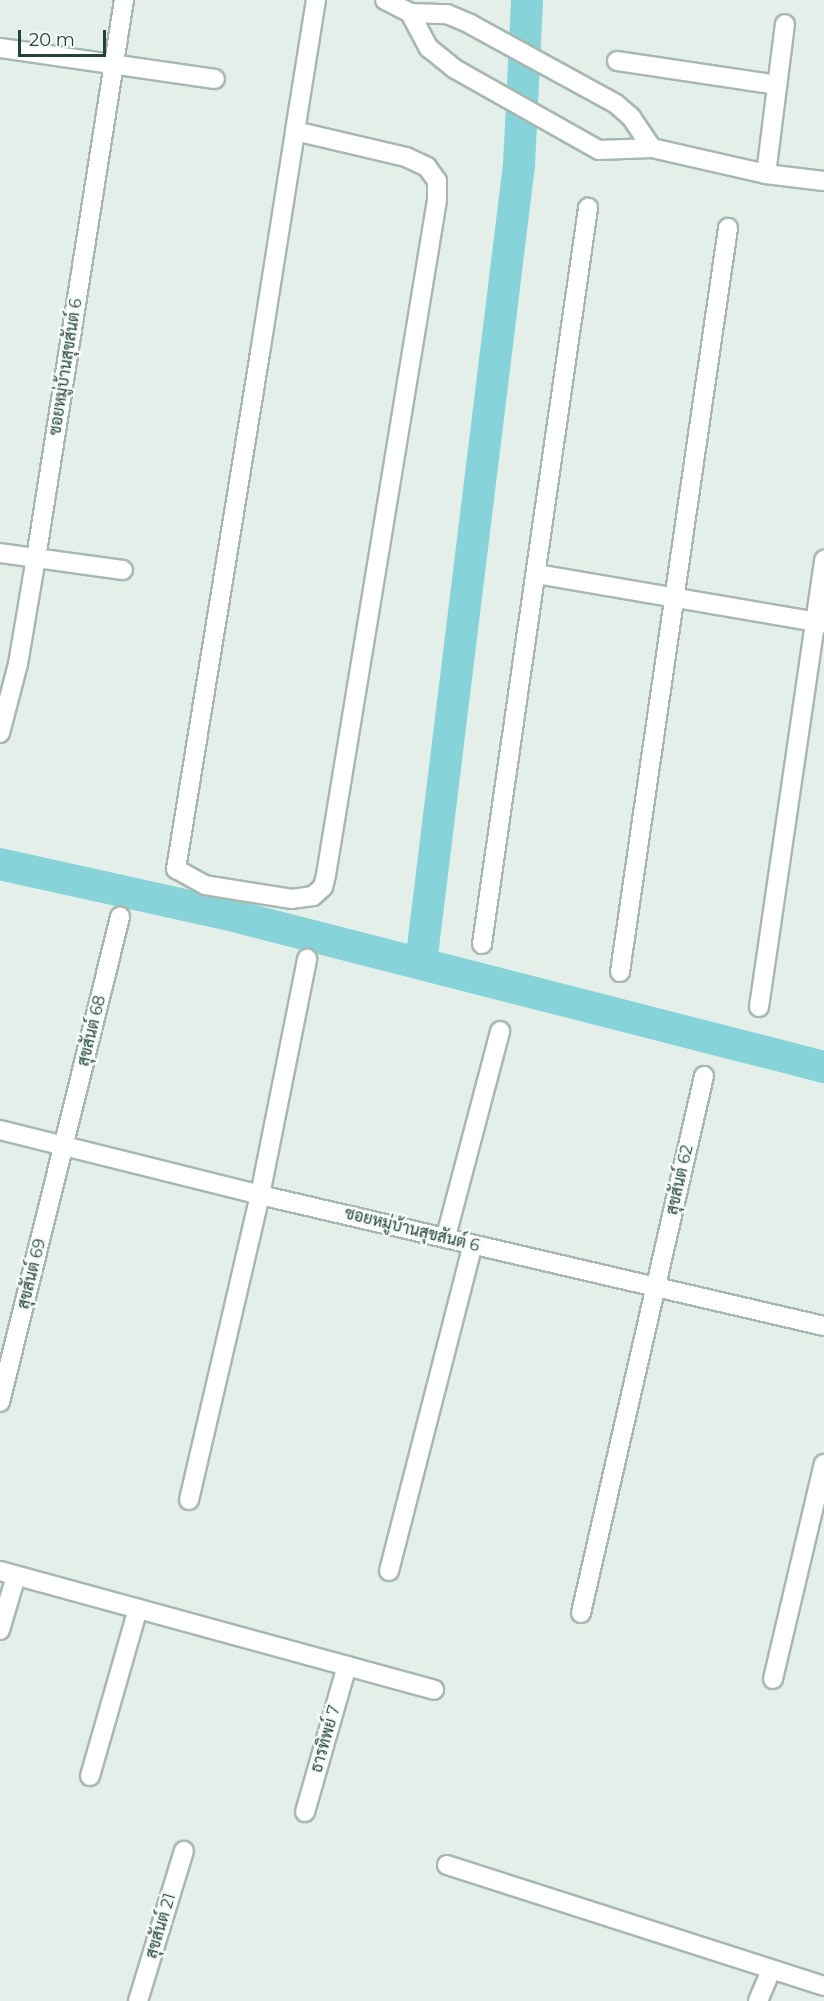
<!DOCTYPE html>
<meta charset="utf-8">
<style>
body{margin:0}
#map{position:relative;width:824px;height:2001px;overflow:hidden;background:#e4efe9;font-family:Montserrat,Sarabun,sans-serif}
div>[style]{position:absolute}
.canal>*{height:32px;margin:-16px;padding:0 16px;transform-origin:16px;border-radius:16px;background:#86d4da}
.roads{filter:drop-shadow(2px 0 #a6b8b0) drop-shadow(-2px 0 #a6b8b0) drop-shadow(0 2px #a6b8b0) drop-shadow(0 -2px #a6b8b0)}
.minor>*{height:18px;margin:-9px;padding:0 9px;transform-origin:9px;border-radius:9px;background:#fff}
span{translate:-50% -50%;white-space:nowrap;text-align:center;line-height:1.15;-webkit-text-stroke:5px #f6fbf8;paint-order:stroke}
.street-label{font-size:16px;color:#214437}
.scale{position:absolute;left:18px;top:30px;width:88px;height:27px;box-sizing:border-box;border:3px solid #214437;border-top:0;padding-left:8px;font-size:18px;line-height:21px;white-space:nowrap;color:#214437;-webkit-text-stroke:4px #f6fbf8;paint-order:stroke}
</style>
<div id="map">
<div class="canal">
<i style="left:0;top:864px;width:236px;rotate:12.5deg"></i>
<i style="left:230px;top:915px;width:613px;rotate:14.35deg"></i>
<i style="left:421px;top:963px;width:804px;rotate:-83deg"></i>
<i style="left:519px;top:165px;width:165px;rotate:-87.2deg"></i>
</div>
<div class="roads">
<div class="minor">
<i style="left:385px;top:0;width:28px;rotate:27deg"></i>
<i style="left:410px;top:13px;width:37px;rotate:2deg"></i>
<i style="left:447px;top:14px;width:25px;rotate:23deg"></i>
<i style="left:470px;top:24px;width:166px;rotate:28.7deg"></i>
<i style="left:616px;top:104px;width:20px;rotate:41deg"></i>
<i style="left:631px;top:117px;width:37px;rotate:56deg"></i>
<i style="left:410px;top:13px;width:40px;rotate:62deg"></i>
<i style="left:429px;top:48px;width:33px;rotate:39deg"></i>
<i style="left:455px;top:69px;width:165px;rotate:29.4deg"></i>
<i style="left:599px;top:150px;width:53px;rotate:-2.2deg"></i>
<i style="left:652px;top:148px;width:117px;rotate:12.8deg"></i>
<i style="left:766px;top:174px;width:58px;rotate:6.9deg"></i>
<i style="left:0;top:48px;width:217px;rotate:8.2deg"></i>
<i style="left:617px;top:61px;width:162px;rotate:8.5deg"></i>
<i style="left:295px;top:131px;width:114px;rotate:13.2deg"></i>
<i style="left:406px;top:157px;width:23px;rotate:25deg"></i>
<i style="left:427px;top:167px;width:17px;rotate:54deg"></i>
<i style="left:437px;top:181px;width:19px;rotate:90deg"></i>
<i style="left:437px;top:200px;width:684px;rotate:99.34deg"></i>
<i style="left:326px;top:875px;width:12px;rotate:104deg"></i>
<i style="left:323px;top:887px;width:13px;rotate:138deg"></i>
<i style="left:313px;top:896px;width:21px;rotate:172deg"></i>
<i style="left:292px;top:899px;width:88px;rotate:-170.9deg"></i>
<i style="left:205px;top:885px;width:33px;rotate:-151deg"></i>
<i style="left:176px;top:869px;width:523px;rotate:-80.75deg"></i>
<i style="left:260px;top:353px;width:225px;rotate:-81deg"></i>
<i style="left:295px;top:131px;width:133px;rotate:-80.9deg"></i>
<i style="left:766px;top:174px;width:151px;rotate:-82.8deg"></i>
<i style="left:0;top:553px;width:124px;rotate:7.9deg"></i>
<i style="left:536px;top:574px;width:292px;rotate:9.7deg"></i>
<i style="left:0;top:733px;width:71px;rotate:-75.4deg"></i>
<i style="left:18px;top:664px;width:108px;rotate:-80.4deg"></i>
<i style="left:36px;top:558px;width:565px;rotate:-81.04deg"></i>
<i style="left:482px;top:944px;width:744px;rotate:-81.8deg"></i>
<i style="left:620px;top:972px;width:752px;rotate:-81.74deg"></i>
<i style="left:759px;top:1007px;width:452px;rotate:-81.7deg"></i>
<i style="left:0;top:1130px;width:268px;rotate:14deg"></i>
<i style="left:260px;top:1195px;width:579px;rotate:13.08deg"></i>
<i style="left:446px;top:1236px;width:212px;rotate:-75.2deg"></i>
<i style="left:0;top:1402px;width:500px;rotate:-76.1deg"></i>
<i style="left:189px;top:1500px;width:313px;rotate:-76.9deg"></i>
<i style="left:260px;top:1195px;width:241px;rotate:-78.7deg"></i>
<i style="left:0;top:1571px;width:450px;rotate:15.3deg"></i>
<i style="left:389px;top:1571px;width:337px;rotate:-75.6deg"></i>
<i style="left:581px;top:1613px;width:551px;rotate:-77.1deg"></i>
<i style="left:0;top:1630px;width:56px;rotate:-73.5deg"></i>
<i style="left:773px;top:1679px;width:221px;rotate:-76.7deg"></i>
<i style="left:90px;top:1776px;width:174px;rotate:-74deg"></i>
<i style="left:305px;top:1812px;width:152px;rotate:-74deg"></i>
<i style="left:447px;top:1865px;width:396px;rotate:17.8deg"></i>
<i style="left:138px;top:2001px;width:157px;rotate:-73deg"></i>
<i style="left:758px;top:2001px;width:34px;rotate:-67deg"></i>
</div>
</div>
<div class="street-label">
<span style="left:66px;top:367px;rotate:-81deg">ซอยหมู่บ้านสุขสันต์ 6</span>
<span style="left:92px;top:1031px;rotate:-76deg">สุขสันต์ 68</span>
<span style="left:680px;top:1180px;rotate:-77deg">สุขสันต์ 62</span>
<span style="left:412px;top:1230px;rotate:14deg">ซอยหมู่บ้านสุขสันต์ 6</span>
<span style="left:32px;top:1274px;rotate:-76deg">สุขสันต์ 69</span>
<span style="left:326px;top:1739px;rotate:-74deg">ธารทิพย์ 7</span>
<span style="left:161px;top:1926px;rotate:-73deg">สุขสันต์ 21</span>
</div>
<div class="scale">20 m</div>
</div>
